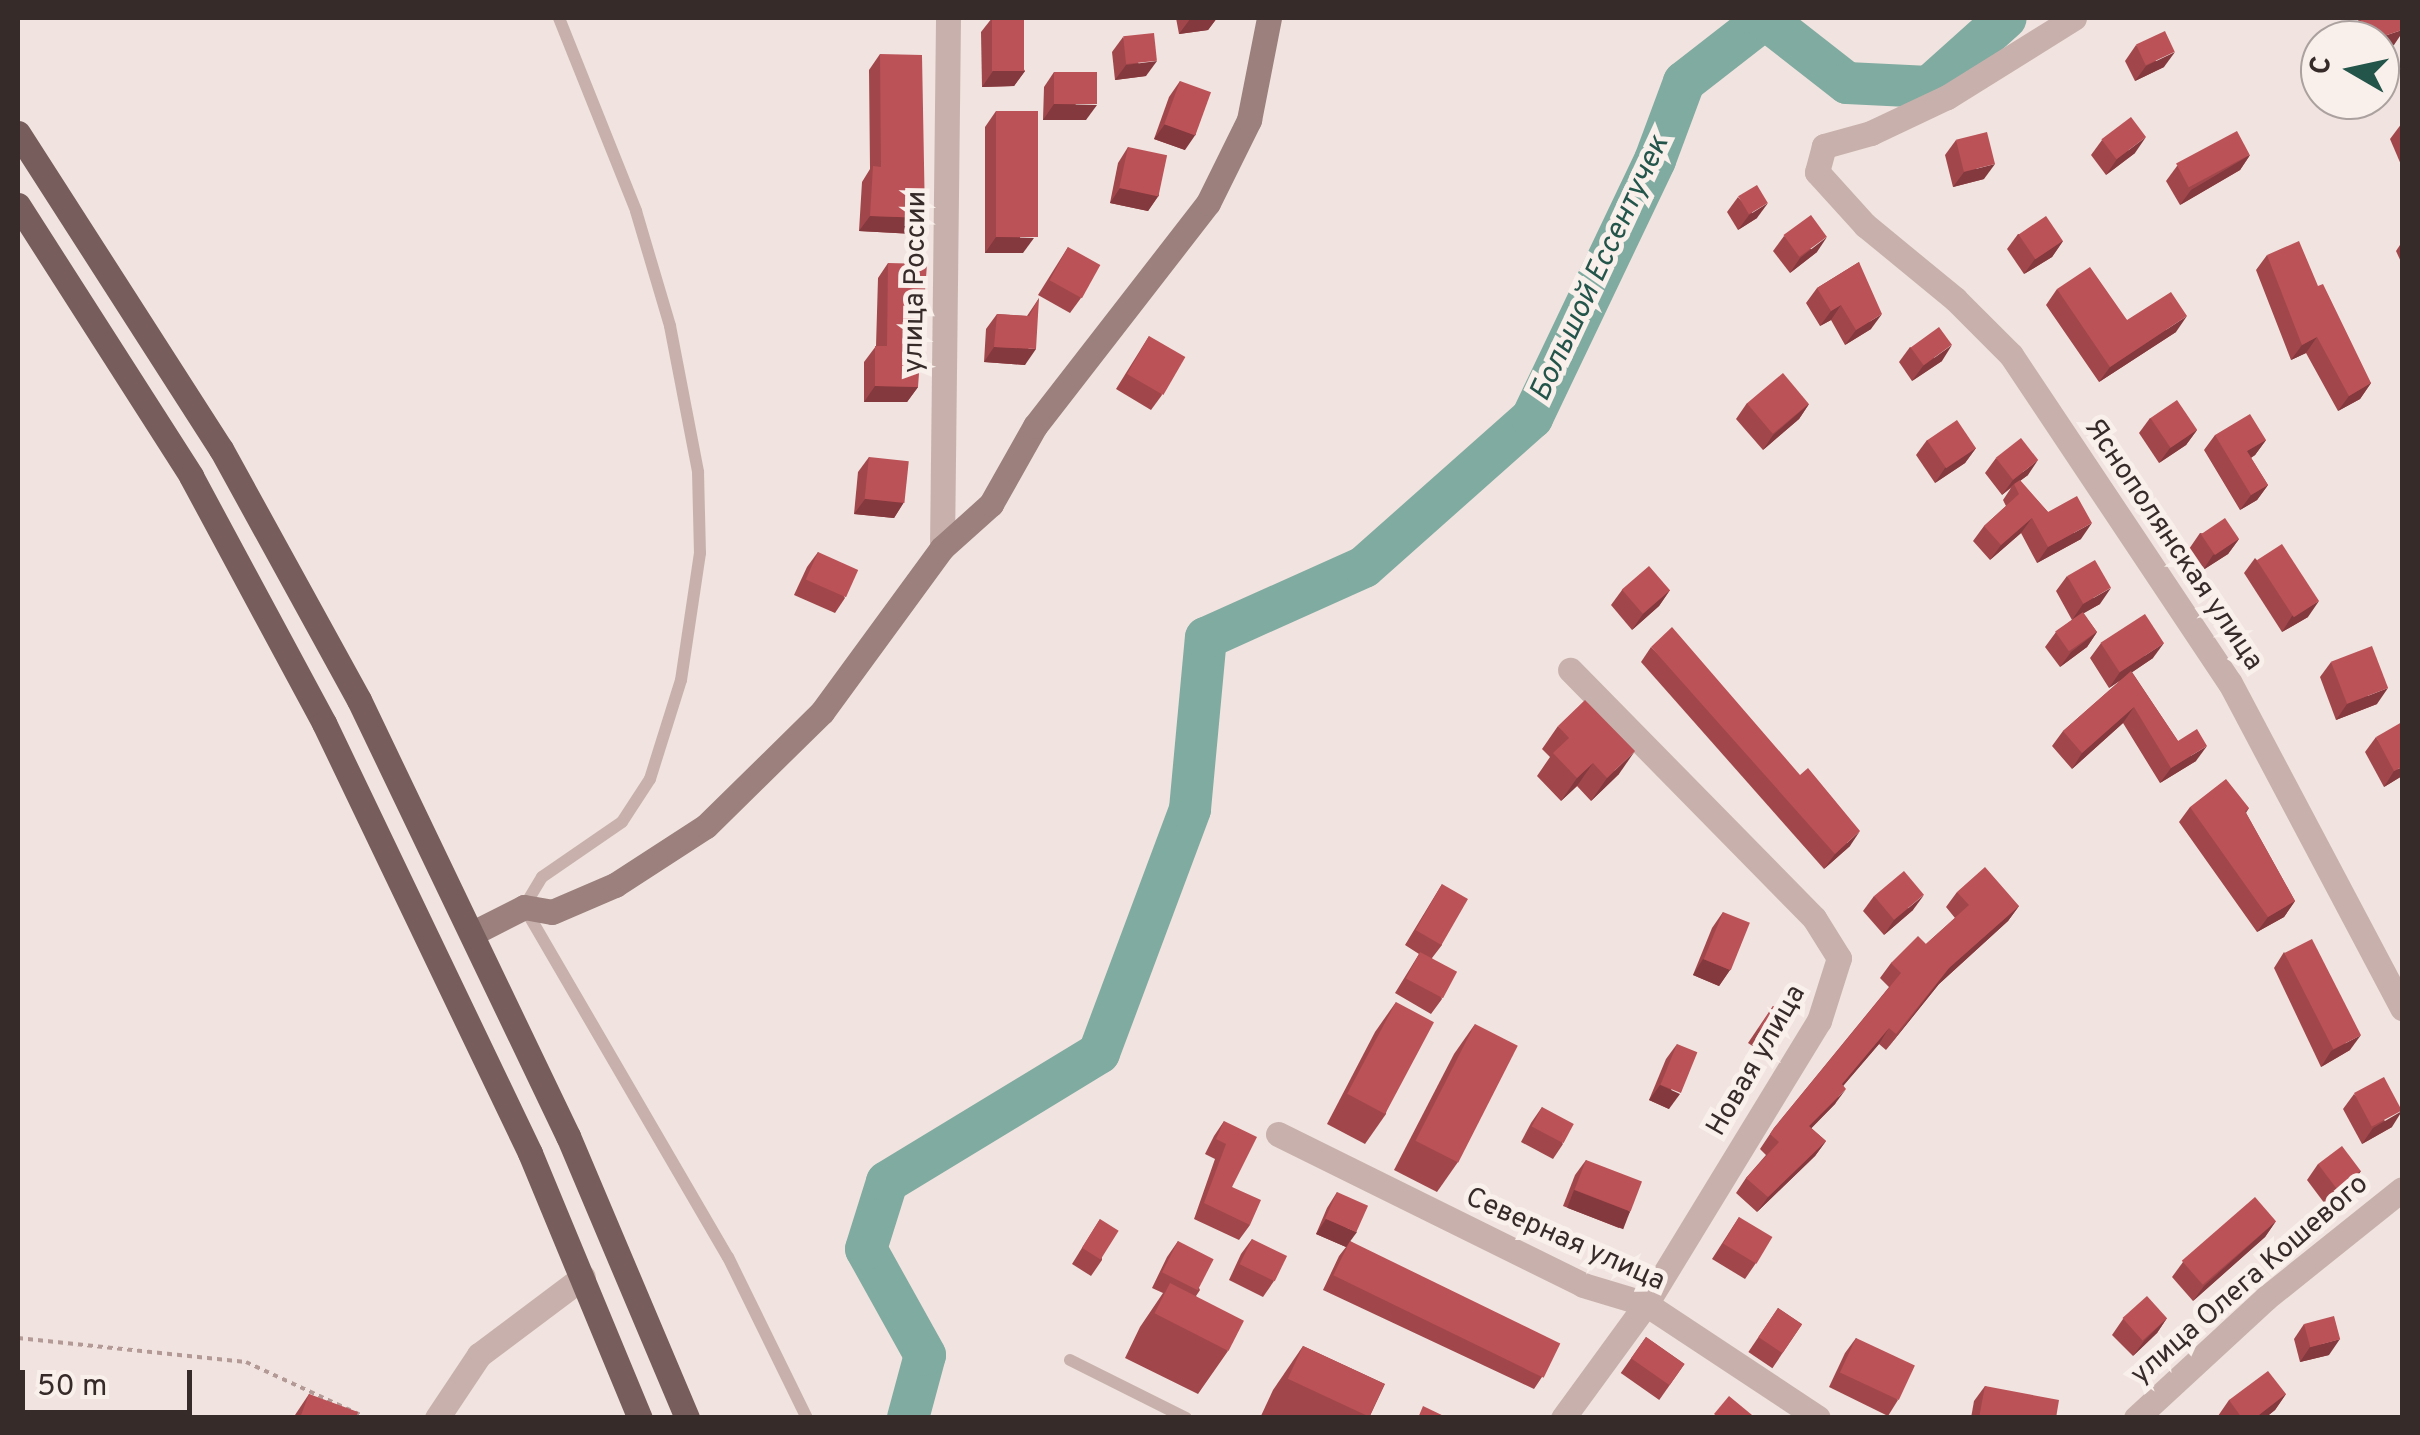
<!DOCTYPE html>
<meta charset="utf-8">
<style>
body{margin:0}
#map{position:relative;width:2420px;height:1435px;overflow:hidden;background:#f1e3df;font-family:Overpass,sans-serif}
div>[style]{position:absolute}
.river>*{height:42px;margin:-21px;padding:0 21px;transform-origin:21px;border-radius:21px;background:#80aba1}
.path>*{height:4px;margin-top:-2px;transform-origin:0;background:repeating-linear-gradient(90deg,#b49a96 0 5px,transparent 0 10px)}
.lane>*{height:12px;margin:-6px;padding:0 6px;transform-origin:6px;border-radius:6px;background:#c8b1ac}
.street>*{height:25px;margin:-12.5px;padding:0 12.5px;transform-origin:12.5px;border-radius:12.5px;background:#c8b1ac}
.secondary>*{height:25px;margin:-12.5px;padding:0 12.5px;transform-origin:12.5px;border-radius:12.5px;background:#9b807d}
.primary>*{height:25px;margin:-12.5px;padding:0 12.5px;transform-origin:12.5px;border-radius:12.5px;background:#775e5d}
.wall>*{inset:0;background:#a1474b;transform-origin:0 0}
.shaded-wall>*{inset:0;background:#83393d;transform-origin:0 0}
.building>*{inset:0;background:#bb5257;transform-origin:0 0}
span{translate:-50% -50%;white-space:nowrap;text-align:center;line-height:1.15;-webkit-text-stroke:10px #f9efeb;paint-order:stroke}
.street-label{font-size:28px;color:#372b2a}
.water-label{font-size:30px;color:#23554a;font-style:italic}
.frame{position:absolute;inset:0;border:20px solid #372b2a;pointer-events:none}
.north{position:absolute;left:2300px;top:20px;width:100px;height:100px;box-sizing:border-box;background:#f9efeb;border:2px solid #aba19e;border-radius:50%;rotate:279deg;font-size:28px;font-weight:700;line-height:40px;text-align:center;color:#372b2a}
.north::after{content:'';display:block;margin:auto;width:35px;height:45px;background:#23554a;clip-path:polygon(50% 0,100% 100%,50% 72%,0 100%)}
.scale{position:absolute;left:20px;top:1370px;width:172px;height:45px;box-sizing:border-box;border:5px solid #372b2a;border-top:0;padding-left:12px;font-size:30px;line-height:35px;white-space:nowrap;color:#372b2a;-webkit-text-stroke:8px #f9efeb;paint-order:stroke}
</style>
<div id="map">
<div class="river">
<i style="left:908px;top:1418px;width:65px;rotate:-74.9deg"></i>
<i style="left:925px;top:1355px;width:121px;rotate:-119.1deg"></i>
<i style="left:866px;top:1249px;width:70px;rotate:-72.6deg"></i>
<i style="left:887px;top:1182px;width:248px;rotate:-31.3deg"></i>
<i style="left:1099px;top:1053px;width:260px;rotate:-69.5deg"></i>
<i style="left:1190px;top:809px;width:172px;rotate:-84.7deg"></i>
<i style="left:1206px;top:638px;width:173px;rotate:-24.2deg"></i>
<i style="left:1364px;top:567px;width:225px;rotate:-41.6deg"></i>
<i style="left:1532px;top:418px;width:286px;rotate:-64.5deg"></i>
<i style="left:1655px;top:160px;width:83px;rotate:-69.6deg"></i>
<i style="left:1684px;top:82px;width:103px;rotate:-37.9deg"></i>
<i style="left:1765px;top:19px;width:104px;rotate:38deg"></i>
<i style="left:1847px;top:83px;width:82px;rotate:2.8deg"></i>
<i style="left:1929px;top:87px;width:103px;rotate:-41.9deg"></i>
</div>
<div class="path">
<i style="left:18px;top:1338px;width:229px;rotate:6deg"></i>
<i style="left:246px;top:1362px;width:133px;rotate:24.8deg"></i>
</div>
<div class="lane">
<i style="left:559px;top:18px;width:208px;rotate:68.2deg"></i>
<i style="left:636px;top:211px;width:120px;rotate:73.5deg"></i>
<i style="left:670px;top:326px;width:149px;rotate:79.1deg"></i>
<i style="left:698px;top:472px;width:81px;rotate:88.6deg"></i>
<i style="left:700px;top:553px;width:128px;rotate:98.5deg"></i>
<i style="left:681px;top:680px;width:104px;rotate:107.4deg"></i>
<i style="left:650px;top:779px;width:51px;rotate:123.1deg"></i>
<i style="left:622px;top:822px;width:97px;rotate:145.5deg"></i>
<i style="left:542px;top:877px;width:35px;rotate:121deg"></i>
<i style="left:524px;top:907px;width:405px;rotate:59.8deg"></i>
<i style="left:728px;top:1257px;width:179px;rotate:63.9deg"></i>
<i style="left:1070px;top:1360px;width:130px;rotate:26.6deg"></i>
</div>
<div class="street">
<i style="left:2074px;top:18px;width:150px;rotate:148.1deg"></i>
<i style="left:1947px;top:97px;width:84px;rotate:154.7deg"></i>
<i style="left:1871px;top:133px;width:49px;rotate:164.5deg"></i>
<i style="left:1824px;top:146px;width:27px;rotate:105deg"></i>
<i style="left:1817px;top:172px;width:72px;rotate:47.8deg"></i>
<i style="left:1865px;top:225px;width:117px;rotate:39.4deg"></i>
<i style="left:1955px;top:299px;width:79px;rotate:45deg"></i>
<i style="left:2011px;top:355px;width:394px;rotate:56.3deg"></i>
<i style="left:2230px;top:683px;width:368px;rotate:62.1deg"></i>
<i style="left:942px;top:548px;width:530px;rotate:-89.35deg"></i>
<i style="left:1278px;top:1134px;width:340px;rotate:26.3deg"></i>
<i style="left:1583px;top:1285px;width:66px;rotate:16.8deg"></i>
<i style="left:1646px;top:1304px;width:206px;rotate:33.5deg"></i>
<i style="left:437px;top:1418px;width:76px;rotate:-56.3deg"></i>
<i style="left:479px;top:1355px;width:130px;rotate:-36.9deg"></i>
<i style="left:1563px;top:1418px;width:141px;rotate:-53.9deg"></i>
<i style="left:1646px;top:1304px;width:332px;rotate:-58.6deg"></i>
<i style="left:1819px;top:1021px;width:66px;rotate:-72.4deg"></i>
<i style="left:1839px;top:958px;width:47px;rotate:-122deg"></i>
<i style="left:1814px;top:918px;width:348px;rotate:-134.5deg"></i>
<i style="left:2136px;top:1418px;width:177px;rotate:-42.7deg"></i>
<i style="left:2266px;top:1298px;width:174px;rotate:-38.7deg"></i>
</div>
<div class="secondary">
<i style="left:475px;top:932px;width:55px;rotate:-27deg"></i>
<i style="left:524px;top:907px;width:28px;rotate:10deg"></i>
<i style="left:552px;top:912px;width:69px;rotate:-23.2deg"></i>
<i style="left:615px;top:885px;width:108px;rotate:-33deg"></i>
<i style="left:706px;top:826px;width:163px;rotate:-44.5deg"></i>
<i style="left:822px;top:712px;width:203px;rotate:-53.8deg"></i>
<i style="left:942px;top:548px;width:66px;rotate:-41.9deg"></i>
<i style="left:991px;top:504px;width:90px;rotate:-60.6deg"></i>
<i style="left:1035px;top:426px;width:282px;rotate:-52.2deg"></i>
<i style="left:1208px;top:203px;width:93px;rotate:-63.7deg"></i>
<i style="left:1249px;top:120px;width:104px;rotate:-78.9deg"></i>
</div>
<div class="primary">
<i style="left:18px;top:133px;width:376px;rotate:57.3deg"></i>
<i style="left:221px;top:449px;width:286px;rotate:61.2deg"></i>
<i style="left:359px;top:700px;width:484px;rotate:64.4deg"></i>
<i style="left:568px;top:1136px;width:306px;rotate:67.1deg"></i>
<i style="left:18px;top:205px;width:322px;rotate:57.4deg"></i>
<i style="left:191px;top:476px;width:281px;rotate:61.7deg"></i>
<i style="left:324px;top:723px;width:477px;rotate:64.4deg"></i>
<i style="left:530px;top:1153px;width:287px;rotate:67.5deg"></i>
</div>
<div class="wall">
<i style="clip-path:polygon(992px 18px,1025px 71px,1014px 86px,982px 87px,981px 32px)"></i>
<i style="clip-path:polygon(1176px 18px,1217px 18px,1208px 30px,1179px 34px)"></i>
<i style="clip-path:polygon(2360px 18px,2394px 45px,2380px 40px,2352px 40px,2350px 32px)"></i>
<i style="clip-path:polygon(1123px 37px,1146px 76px,1115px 80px,1112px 52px)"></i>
<i style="clip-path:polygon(2136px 45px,2164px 67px,2135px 81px,2125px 61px)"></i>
<i style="clip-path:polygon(880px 54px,925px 218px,914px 234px,859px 231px,862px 182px,870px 169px,869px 70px)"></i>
<i style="clip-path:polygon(1054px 72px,1086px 120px,1043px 120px,1044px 87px)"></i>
<i style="clip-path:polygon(1180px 81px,1185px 150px,1154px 139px,1169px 97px)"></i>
<i style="clip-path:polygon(996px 111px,1023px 253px,985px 253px,985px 127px)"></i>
<i style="clip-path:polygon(2402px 123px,2402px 167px,2390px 139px)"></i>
<i style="clip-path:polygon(1956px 140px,1984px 179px,1953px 187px,1945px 155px)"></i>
<i style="clip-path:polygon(2102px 140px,2135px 153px,2106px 175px,2091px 155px)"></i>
<i style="clip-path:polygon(1128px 147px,1159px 195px,1148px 211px,1110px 203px,1118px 163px)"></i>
<i style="clip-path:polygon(2250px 155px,2240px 170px,2180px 205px,2166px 181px,2177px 166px)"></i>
<i style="clip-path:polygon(1738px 197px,1757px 218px,1738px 230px,1727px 212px)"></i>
<i style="clip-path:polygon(2018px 234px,2063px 241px,2052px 257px,2024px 274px,2007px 249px)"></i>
<i style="clip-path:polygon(1784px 236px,1817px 252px,1790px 273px,1773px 251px)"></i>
<i style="clip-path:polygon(2402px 242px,2402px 264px,2396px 251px)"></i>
<i style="clip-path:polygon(1068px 247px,1081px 298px,1070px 313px,1038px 295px)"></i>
<i style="clip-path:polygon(2267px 255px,2371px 383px,2360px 399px,2338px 411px,2306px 353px,2291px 360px,2256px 270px)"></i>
<i style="clip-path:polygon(1859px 262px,1871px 329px,1845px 345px,1831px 320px,1820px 326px,1806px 303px,1817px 288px)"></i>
<i style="clip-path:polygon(888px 263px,918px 387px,907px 402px,864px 402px,864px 362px,876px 346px,878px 278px)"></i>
<i style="clip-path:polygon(2057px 289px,2127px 320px,2176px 332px,2099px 382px,2046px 305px)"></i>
<i style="clip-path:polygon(1039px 298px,1025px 365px,984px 362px,986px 329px,997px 314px,1027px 316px)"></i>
<i style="clip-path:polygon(1149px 336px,1162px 395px,1151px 410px,1116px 389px)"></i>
<i style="clip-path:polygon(1910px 347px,1942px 361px,1912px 381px,1899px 362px)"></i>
<i style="clip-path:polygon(1747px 403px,1809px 404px,1799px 419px,1763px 450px,1736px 419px)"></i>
<i style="clip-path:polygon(2150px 418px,2197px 430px,2186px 445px,2159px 463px,2139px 433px)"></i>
<i style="clip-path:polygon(2215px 435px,2266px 440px,2255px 455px,2251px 458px,2268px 485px,2257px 500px,2240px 510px,2204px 450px)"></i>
<i style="clip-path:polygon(1927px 440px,1976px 448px,1965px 463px,1935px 483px,1916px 455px)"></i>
<i style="clip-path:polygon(869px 457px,904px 502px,894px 518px,854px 514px,858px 472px)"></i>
<i style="clip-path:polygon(1996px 458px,2028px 475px,2020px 481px,2048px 512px,2081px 539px,2037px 563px,2021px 533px,1990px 560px,1973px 541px,1984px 526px,2006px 506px,2003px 500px,2011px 488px,2002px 495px,1985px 473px)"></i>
<i style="clip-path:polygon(2200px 533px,2239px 539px,2228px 554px,2203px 570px,2189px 549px)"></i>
<i style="clip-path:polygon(818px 552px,845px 598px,835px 613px,794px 595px,807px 567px)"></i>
<i style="clip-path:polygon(2255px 558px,2308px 617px,2282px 632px,2244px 573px)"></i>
<i style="clip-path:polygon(2067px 576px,2100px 604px,2083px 613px,2097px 632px,2087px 647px,2060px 667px,2045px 647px,2056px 632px,2072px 620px,2056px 591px)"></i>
<i style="clip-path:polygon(1622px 590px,1670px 590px,1659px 606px,1632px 630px,1611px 605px)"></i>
<i style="clip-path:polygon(2101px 643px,2153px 658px,2132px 672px,2178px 741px,2196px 761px,2160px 783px,2123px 723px,2072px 769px,2052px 746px,2063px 731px,2121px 680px,2109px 688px,2090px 658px)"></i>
<i style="clip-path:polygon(1651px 647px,1850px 846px,1824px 869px,1641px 662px)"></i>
<i style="clip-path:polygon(2331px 662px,2377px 704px,2336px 720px,2320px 677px)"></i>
<i style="clip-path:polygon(1558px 726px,1619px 774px,1591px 801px,1577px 786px,1561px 801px,1537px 776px,1550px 757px,1542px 749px)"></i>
<i style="clip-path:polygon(2376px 737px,2402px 776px,2384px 787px,2365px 752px)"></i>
<i style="clip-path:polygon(2190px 807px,2249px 808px,2246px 813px,2295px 901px,2284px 917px,2257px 932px,2179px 822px)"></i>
<i style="clip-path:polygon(1442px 884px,1442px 945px,1432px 958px,1442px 999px,1431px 1014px,1395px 993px,1419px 954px,1405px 945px)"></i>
<i style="clip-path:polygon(1957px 892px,2019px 906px,2008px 921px,1939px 984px,1886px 1050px,1879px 1044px,1843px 1086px,1835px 1104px,1811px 1128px,1826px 1141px,1815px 1156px,1757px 1212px,1736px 1193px,1746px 1178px,1766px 1155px,1760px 1149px,1774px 1128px,1889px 987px,1880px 978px,1891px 963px,1926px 944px,1955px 918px,1946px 907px)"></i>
<i style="clip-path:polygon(1874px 896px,1913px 910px,1884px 935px,1863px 911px)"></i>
<i style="clip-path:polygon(1723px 912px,1730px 970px,1719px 986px,1693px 975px,1712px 928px)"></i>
<i style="clip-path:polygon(2284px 952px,2350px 1050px,2321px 1067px,2274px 968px)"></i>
<i style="clip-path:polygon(1396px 1002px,1386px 1114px,1365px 1144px,1327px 1124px,1375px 1032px)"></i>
<i style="clip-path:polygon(1773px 1006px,1779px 1040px,1768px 1056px,1748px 1043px)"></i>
<i style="clip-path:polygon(1475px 1024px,1458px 1162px,1437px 1192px,1394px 1170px,1454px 1054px)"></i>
<i style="clip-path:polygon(1677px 1044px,1669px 1109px,1649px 1100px,1666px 1059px)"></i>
<i style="clip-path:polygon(2354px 1094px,2392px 1127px,2362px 1144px,2343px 1109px)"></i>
<i style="clip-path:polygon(1542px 1107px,1563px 1144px,1553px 1159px,1521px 1142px,1531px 1123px)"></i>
<i style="clip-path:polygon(1224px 1121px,1232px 1187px,1250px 1225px,1239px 1240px,1194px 1219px,1215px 1159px,1205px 1154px,1214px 1136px)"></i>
<i style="clip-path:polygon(1586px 1160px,1630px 1212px,1619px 1228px,1563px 1206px,1575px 1175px)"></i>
<i style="clip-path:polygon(2318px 1164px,2361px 1171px,2350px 1186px,2325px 1204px,2307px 1180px)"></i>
<i style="clip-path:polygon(1337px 1192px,1350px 1241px,1544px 1374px,1534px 1389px,1323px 1290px,1339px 1256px,1346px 1247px,1316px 1234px,1327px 1208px)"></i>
<i style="clip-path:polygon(1739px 1217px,1756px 1263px,1745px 1279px,1712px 1259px)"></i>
<i style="clip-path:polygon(1100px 1219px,1102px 1260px,1091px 1276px,1072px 1264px)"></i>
<i style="clip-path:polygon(2276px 1221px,2265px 1237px,2193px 1301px,2172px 1277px,2183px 1262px)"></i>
<i style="clip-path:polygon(1252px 1239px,1274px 1281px,1263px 1297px,1229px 1280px,1241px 1254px)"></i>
<i style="clip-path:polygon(1178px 1241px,1200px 1290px,1196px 1296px,1228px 1351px,1198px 1394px,1125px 1358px,1140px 1327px,1163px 1293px,1152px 1288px,1167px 1257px)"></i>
<i style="left:1778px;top:1308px;width:29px;height:53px;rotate:34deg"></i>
<i style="clip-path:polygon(2167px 1318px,2157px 1333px,2133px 1356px,2112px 1335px,2123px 1319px)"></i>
<i style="clip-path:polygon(2304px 1324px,2329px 1355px,2300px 1362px,2294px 1339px)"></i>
<i style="left:1646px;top:1337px;width:47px;height:44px;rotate:35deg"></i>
<i style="clip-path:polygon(1856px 1338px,1898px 1400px,1888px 1416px,1829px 1387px,1845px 1353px)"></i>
<i style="clip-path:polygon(1303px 1346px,1385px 1384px,1369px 1418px,1260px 1418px,1273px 1390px)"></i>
<i style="clip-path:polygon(1985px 1386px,2056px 1418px,1971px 1418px,1974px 1401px)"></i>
<i style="clip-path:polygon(309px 1394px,356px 1418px,293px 1418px)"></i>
<i style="clip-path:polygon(2286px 1394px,2275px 1410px,2265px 1418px,2219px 1418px,2218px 1416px,2229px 1400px)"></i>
</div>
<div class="shaded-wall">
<i style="clip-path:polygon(1198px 18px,1217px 18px,1208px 30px,1179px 34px,1190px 19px)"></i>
<i style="clip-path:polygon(2402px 30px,2402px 33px,2394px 45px,2380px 50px,2380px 40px,2372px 40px)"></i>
<i style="clip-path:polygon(2175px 52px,2164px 67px,2135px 81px,2146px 66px)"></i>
<i style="clip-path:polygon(1157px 61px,1146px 76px,1115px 80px,1126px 65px)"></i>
<i style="clip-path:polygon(993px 71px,1025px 71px,1014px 86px,982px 87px)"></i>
<i style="clip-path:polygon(1054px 104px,1097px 105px,1086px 120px,1043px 120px)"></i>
<i style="clip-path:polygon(1165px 124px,1196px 134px,1185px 150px,1154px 139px)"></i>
<i style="clip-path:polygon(2146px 137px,2135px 153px,2106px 175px,2117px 159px)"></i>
<i style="clip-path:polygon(2250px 155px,2240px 170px,2180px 205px,2191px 190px)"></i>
<i style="clip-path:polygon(1995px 164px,1984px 179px,1953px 187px,1964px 172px)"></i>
<i style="clip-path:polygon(1120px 188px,1159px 195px,1148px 211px,1110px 203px)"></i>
<i style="clip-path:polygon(1768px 203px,1757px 218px,1738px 230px,1749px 215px)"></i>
<i style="clip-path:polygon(870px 216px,925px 218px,914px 234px,859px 231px)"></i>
<i style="clip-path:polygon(996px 237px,1034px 238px,1023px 253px,985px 253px)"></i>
<i style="clip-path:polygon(1827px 237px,1817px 252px,1790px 273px,1800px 258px)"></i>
<i style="clip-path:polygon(2063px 241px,2052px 257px,2024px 274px,2035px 259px)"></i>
<i style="clip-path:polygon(1841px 305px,1831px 320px,1820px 326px,1831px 311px)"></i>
<i style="clip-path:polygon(1882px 314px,1871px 329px,1845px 345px,1856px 330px)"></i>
<i style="clip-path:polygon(2187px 316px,2176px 332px,2099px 382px,2110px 367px)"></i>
<i style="clip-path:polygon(2317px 337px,2306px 353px,2291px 360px,2302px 345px)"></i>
<i style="clip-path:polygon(1952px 345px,1942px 361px,1912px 381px,1923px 366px)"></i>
<i style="clip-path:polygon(994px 347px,1036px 349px,1025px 365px,984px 362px)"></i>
<i style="clip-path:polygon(2371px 383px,2360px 399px,2338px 411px,2349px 396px)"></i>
<i style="clip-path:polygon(875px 386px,918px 387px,907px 402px,864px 402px)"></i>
<i style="clip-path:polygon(1809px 404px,1799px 419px,1763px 450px,1773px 435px)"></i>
<i style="clip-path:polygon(2197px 430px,2186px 445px,2159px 463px,2170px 448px)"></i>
<i style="clip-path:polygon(2266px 440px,2255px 455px,2236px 467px,2247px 451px)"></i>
<i style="clip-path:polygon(1976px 448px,1965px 463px,1935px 483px,1945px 468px)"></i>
<i style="clip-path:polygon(2038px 460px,2028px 475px,2014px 485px,2014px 484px,2002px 495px,2013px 480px)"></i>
<i style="clip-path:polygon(2268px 485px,2257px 500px,2240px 510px,2251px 495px)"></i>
<i style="clip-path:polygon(865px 499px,904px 502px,894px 518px,854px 514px)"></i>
<i style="clip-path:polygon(2032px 518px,2021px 533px,1990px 560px,2001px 545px)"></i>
<i style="clip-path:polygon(2092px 523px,2081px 539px,2037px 563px,2048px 547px)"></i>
<i style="clip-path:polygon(2239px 539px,2228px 554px,2203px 570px,2213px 555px)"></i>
<i style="clip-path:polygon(2111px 588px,2100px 604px,2072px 620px,2083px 604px)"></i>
<i style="clip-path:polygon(1670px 590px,1659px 606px,1632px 630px,1643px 614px)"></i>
<i style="clip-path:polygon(2319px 601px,2308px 617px,2282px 632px,2292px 616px)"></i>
<i style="clip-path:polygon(2097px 632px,2087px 647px,2060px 667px,2071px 652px)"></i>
<i style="clip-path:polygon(2164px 643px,2153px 658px,2109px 688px,2120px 672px)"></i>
<i style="clip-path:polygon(2388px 688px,2377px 704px,2336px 720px,2347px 704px)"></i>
<i style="clip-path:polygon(2134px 707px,2123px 723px,2072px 769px,2082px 753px)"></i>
<i style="clip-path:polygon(2207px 746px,2196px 761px,2160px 783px,2171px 768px)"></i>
<i style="clip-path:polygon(1635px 751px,1619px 774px,1591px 801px,1607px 778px)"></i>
<i style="clip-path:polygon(1593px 763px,1577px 786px,1561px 801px,1577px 778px)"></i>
<i style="clip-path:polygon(2402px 767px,2402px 776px,2384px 787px,2394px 771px)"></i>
<i style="clip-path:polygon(1860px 831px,1850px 846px,1824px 869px,1835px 854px)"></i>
<i style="clip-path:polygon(1924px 895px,1913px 910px,1884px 935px,1894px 920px)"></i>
<i style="clip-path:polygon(2295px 901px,2284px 917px,2257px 932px,2268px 917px)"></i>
<i style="clip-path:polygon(2019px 906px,2008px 921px,1939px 984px,1886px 1050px,1949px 968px)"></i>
<i style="clip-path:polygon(1703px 959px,1730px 970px,1719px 986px,1693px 975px)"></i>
<i style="clip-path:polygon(1889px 1028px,1879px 1044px,1831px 1100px,1842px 1084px)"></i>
<i style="clip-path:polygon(2361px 1035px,2350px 1050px,2321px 1067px,2331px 1051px)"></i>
<i style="clip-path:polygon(1660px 1085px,1680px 1094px,1669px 1109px,1649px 1100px)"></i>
<i style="clip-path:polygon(1846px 1089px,1835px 1104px,1798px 1142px,1809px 1126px)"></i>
<i style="clip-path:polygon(2402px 1111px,2392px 1127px,2362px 1144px,2373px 1128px)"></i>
<i style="clip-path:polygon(1826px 1141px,1815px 1156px,1757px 1212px,1768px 1197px)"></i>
<i style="clip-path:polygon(2361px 1171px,2350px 1186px,2325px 1204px,2336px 1189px)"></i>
<i style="left:1574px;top:1190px;width:60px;height:19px;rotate:21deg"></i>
<i style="clip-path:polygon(1326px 1219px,1357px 1232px,1346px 1247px,1316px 1234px)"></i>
<i style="clip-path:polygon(2276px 1221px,2265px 1237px,2193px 1301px,2204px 1286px)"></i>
<i style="clip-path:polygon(2167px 1318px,2157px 1333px,2133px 1356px,2144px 1341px)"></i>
<i style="clip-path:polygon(2340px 1339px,2329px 1355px,2300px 1362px,2310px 1347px)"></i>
<i style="clip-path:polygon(2286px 1394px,2275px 1410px,2265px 1418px,2255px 1418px)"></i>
</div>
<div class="building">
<i style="left:992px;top:18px;width:32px;height:53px"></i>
<i style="clip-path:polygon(2360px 18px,2401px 18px,2402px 30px,2372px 40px,2368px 40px)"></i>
<i style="left:2165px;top:31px;width:23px;height:32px;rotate:65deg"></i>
<i style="left:1154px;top:33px;width:28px;height:31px;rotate:84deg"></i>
<i style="clip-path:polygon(880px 54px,922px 55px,925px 218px,870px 216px,873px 166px,881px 167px)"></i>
<i style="left:1054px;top:72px;width:43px;height:32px"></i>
<i style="left:1180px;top:81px;width:33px;height:46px;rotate:20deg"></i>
<i style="left:996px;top:111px;width:42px;height:126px"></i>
<i style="left:2131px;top:117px;width:25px;height:37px;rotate:53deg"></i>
<i style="left:2237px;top:131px;width:27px;height:69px;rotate:62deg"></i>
<i style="left:1987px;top:132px;width:33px;height:32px;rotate:76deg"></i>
<i style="left:1128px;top:147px;width:40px;height:42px;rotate:12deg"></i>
<i style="left:1757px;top:185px;width:21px;height:22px;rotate:59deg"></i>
<i style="left:1811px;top:215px;width:27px;height:34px;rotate:54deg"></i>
<i style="left:2046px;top:216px;width:30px;height:33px;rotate:56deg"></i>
<i style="clip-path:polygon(2299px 241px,2318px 286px,2323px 284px,2371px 383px,2349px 396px,2317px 337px,2302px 345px,2267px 255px)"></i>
<i style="left:1068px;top:247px;width:37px;height:38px;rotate:29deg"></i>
<i style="clip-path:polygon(1859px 262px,1882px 314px,1856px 330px,1841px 305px,1831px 311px,1817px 288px)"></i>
<i style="clip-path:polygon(888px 263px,927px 264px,918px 387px,875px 386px,875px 346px,887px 346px)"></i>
<i style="clip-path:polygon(2090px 267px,2127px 320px,2171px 292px,2187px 316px,2110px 367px,2057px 289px)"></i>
<i style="clip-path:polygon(1039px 298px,1036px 349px,994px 347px,997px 314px,1029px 316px)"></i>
<i style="left:1939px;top:327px;width:22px;height:35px;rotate:54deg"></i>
<i style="left:1149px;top:336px;width:42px;height:44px;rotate:30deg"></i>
<i style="left:1783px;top:373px;width:40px;height:47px;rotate:50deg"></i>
<i style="left:2177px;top:400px;width:36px;height:32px;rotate:56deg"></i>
<i style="clip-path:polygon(2250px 414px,2266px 440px,2247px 451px,2268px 485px,2251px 495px,2215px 435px)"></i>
<i style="left:1957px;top:420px;width:34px;height:36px;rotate:56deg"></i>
<i style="left:2021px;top:438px;width:28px;height:32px;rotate:52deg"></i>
<i style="left:869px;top:457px;width:40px;height:42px;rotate:6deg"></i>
<i style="clip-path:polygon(2020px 480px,2048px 512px,2077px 496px,2092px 523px,2048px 547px,2032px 518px,2001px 545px,1984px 526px,2019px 494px,2014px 484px)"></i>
<i style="left:2225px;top:518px;width:25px;height:29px;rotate:56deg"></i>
<i style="left:2282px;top:544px;width:68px;height:30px;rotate:57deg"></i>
<i style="left:818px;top:552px;width:44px;height:30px;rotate:24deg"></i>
<i style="left:2095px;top:560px;width:32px;height:32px;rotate:60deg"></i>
<i style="left:1649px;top:566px;width:32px;height:36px;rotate:49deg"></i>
<i style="left:2083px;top:612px;width:24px;height:34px;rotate:55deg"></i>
<i style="left:2145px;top:614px;width:35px;height:53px;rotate:57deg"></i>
<i style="clip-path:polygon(1672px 627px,1800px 775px,1808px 768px,1860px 831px,1835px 854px,1651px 647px)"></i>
<i style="left:2372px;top:646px;width:45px;height:44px;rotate:69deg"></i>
<i style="clip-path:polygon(2131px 671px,2178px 741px,2197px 729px,2207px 746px,2171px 768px,2134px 707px,2082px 753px,2063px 731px)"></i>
<i style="clip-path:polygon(1585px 700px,1635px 751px,1607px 778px,1593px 763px,1577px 778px,1553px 753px,1569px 738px,1558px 726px)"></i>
<i style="clip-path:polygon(2402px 722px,2402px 767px,2394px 771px,2376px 737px)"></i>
<i style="clip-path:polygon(2226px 779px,2249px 808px,2245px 811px,2295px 901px,2268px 917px,2190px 807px)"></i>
<i style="clip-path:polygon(1985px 867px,2019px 906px,1949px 968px,1896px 1034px,1889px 1028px,1842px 1084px,1846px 1089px,1809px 1126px,1826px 1141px,1768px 1197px,1746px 1178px,1779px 1142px,1770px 1134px,1774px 1128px,1901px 973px,1891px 963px,1918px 936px,1926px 944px,1969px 905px,1957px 892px)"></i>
<i style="left:1904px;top:871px;width:31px;height:39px;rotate:50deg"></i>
<i style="left:1442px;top:884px;width:30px;height:53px;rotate:30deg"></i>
<i style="left:1723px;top:912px;width:29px;height:51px;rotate:22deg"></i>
<i style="left:2312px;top:939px;width:108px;height:31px;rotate:63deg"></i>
<i style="left:1420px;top:952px;width:42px;height:30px;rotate:28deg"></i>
<i style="left:1396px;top:1002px;width:43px;height:104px;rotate:28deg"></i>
<i style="left:1773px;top:1006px;width:22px;height:26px;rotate:32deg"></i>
<i style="left:1475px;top:1024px;width:48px;height:131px;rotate:27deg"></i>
<i style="left:1677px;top:1044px;width:22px;height:44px;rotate:22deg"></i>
<i style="left:2384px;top:1077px;width:38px;height:34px;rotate:62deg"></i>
<i style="left:1542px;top:1107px;width:36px;height:22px;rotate:28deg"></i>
<i style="clip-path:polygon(1224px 1121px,1257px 1137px,1232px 1187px,1261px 1200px,1250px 1225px,1204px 1203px,1226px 1144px,1216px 1139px)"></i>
<i style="left:2342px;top:1146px;width:31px;height:30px;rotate:53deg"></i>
<i style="left:1586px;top:1160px;width:60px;height:32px;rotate:21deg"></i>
<i style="left:1337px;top:1192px;width:34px;height:29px;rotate:24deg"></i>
<i style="left:2255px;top:1197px;width:32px;height:97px;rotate:49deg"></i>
<i style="left:1739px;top:1217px;width:39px;height:31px;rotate:31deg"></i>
<i style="left:1100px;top:1219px;width:22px;height:34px;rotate:32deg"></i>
<i style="left:1252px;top:1239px;width:39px;height:28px;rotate:26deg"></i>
<i style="left:1178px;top:1241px;width:40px;height:35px;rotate:27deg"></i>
<i style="left:1350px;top:1241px;width:234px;height:38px;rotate:26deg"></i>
<i style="left:1170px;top:1283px;width:83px;height:34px;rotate:27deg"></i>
<i style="left:2147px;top:1296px;width:30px;height:33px;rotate:48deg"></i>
<i style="left:1778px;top:1308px;width:29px;height:35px;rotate:34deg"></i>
<i style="left:2334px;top:1316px;width:24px;height:31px;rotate:75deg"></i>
<i style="left:1646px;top:1337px;width:47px;height:26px;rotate:35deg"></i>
<i style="left:1856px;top:1338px;width:65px;height:38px;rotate:25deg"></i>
<i style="left:1303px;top:1346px;width:90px;height:36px;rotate:25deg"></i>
<i style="clip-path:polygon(2268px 1371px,2286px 1394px,2255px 1418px,2242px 1418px,2229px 1400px)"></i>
<i style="clip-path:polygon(1985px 1386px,2059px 1400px,2056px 1418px,1979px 1418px)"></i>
<i style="clip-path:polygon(309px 1394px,358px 1412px,356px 1418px,300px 1418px)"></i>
<i style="clip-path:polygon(1729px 1396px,1752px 1415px,1750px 1418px,1719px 1418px,1714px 1414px)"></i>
<i style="clip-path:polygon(1423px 1406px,1448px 1418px,1418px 1418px)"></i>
</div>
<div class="street-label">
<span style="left:916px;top:282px;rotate:-89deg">улица России</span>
<span style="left:2173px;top:545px;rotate:56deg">Яснополянская улица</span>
<span style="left:1757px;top:1061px;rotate:-60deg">Новая улица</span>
<span style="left:1565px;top:1240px;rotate:24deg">Северная улица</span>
<span style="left:2250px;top:1280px;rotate:-41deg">улица Олега Кошевого</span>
</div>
<div class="water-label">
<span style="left:1601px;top:269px;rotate:-65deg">Большой Ессентучек</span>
</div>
<div class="frame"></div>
<div class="north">С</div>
<div class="scale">50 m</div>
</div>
